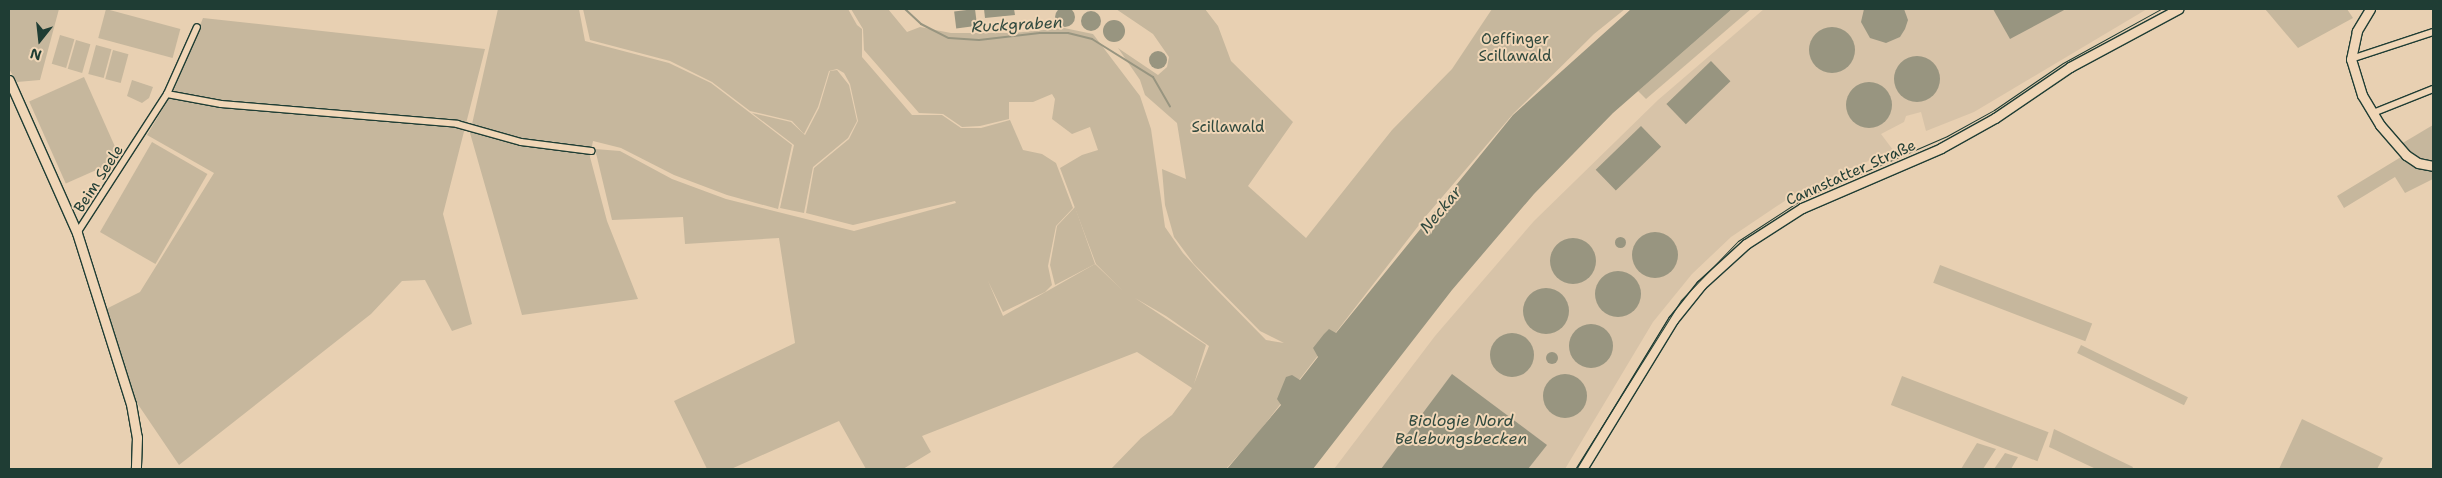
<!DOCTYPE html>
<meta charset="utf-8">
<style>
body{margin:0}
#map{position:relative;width:2442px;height:478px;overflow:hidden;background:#e8d0b2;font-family:"Shantell Sans",sans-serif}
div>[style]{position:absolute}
.built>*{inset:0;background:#d7c3a8}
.green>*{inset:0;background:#c6b79d;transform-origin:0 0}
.water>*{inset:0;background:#989580;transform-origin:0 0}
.round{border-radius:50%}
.stream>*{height:2px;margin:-1px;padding:0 1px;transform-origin:1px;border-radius:1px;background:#989580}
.roads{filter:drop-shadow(1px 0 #1f3d34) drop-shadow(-1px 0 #1f3d34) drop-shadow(0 1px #1f3d34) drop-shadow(0 -1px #1f3d34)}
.street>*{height:6px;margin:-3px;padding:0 3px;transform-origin:3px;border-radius:3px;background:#f0d6b7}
.secondary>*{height:9px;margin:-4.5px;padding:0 4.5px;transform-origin:4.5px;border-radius:4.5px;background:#f0d6b7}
.tram>*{height:1px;margin:-0.5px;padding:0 0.5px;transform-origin:0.5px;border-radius:0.5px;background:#1f3d34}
span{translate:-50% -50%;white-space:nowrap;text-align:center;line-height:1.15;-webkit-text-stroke:4px #f0d6b7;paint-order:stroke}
.park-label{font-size:15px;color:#30493e}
.street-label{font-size:15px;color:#1f3d34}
.water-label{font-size:16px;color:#314a3f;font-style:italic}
.frame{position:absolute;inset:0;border:10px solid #1f3d34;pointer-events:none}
.north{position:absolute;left:15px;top:15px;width:50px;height:50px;-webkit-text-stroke:4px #f0d6b7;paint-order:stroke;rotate:196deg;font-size:14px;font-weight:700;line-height:20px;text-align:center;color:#1f3d34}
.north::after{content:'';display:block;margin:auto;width:18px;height:22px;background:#1f3d34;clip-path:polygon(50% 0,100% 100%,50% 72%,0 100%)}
</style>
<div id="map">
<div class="built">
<i style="clip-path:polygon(1764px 9px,2147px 9px,1974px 112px,1926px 131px,1921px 112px,1906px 116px,1904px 122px,1881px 134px,1893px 150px,1795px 194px,1731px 237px,1692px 274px,1653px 322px,1565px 469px,1334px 469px,1435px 336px,1534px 221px,1658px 100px)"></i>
</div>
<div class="green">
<i style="clip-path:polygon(9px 9px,59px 9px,40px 80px,17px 82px,9px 69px)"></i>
<i style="left:106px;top:9px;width:77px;height:30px;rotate:15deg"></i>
<i style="clip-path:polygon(498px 9px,579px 9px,585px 41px,669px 63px,711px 83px,792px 145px,778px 209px,727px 195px,674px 175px,621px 148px,593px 141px,590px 157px,607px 221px,638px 299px,522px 315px,470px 133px)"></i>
<i style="clip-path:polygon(evenodd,583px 9px,848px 9px,857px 25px,862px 29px,862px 57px,912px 115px,942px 115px,961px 128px,981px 128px,1010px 120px,1023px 150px,1042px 154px,1056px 163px,1073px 208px,1056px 226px,1048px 266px,1052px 285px,1045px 292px,1003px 312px,988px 281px,1003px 316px,1095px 264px,1122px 290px,1096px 264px,1060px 168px,1082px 155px,1098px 150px,1090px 127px,1072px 134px,1052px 119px,1055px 99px,1052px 94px,1033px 102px,1009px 102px,1009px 119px,980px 126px,962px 127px,943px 114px,919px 113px,864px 50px,863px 29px,851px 9px,888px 9px,907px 32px,920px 27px,951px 33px,1013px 33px,1064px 28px,1093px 34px,1140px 96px,1151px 129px,1165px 227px,1183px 253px,1215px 288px,1266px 340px,1284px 343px,1260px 331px,1194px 264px,1174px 237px,1165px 205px,1162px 169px,1186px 179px,1177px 123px,1145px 95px,1140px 80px,1118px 48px,1158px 75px,1167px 67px,1169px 57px,1153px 34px,1116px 9px,1205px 9px,1218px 26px,1231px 61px,1293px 122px,1248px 186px,1306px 238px,1392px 130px,1452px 69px,1492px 9px,1625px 9px,1594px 34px,1513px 114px,1426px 216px,1258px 433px,1226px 469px,1111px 469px,1141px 438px,1172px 415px,1192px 388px,1137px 352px,922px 436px,931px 452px,903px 469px,866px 469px,839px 421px,731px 469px,707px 469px,674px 401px,795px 343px,779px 238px,685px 244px,683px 217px,612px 220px,595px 149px,620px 151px,672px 179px,726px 199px,854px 231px,956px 203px,955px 201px,853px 225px,806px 213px,814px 168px,849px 139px,858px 121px,850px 84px,844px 73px,837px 69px,829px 71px,818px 107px,804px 134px,792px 121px,750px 111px,712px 82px,670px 61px,590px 40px,583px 9px,1135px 298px,1166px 316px,1209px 346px,1194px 384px,1206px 345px,1135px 298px)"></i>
<i style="clip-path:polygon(1732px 9px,1751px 9px,1646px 99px,1638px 91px)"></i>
<i style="clip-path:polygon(2265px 9px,2347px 9px,2353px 18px,2298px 48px)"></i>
<i style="clip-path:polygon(203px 18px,485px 49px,443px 214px,472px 324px,452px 331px,425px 280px,402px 281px,371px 314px,179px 465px,135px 400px,106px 309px,140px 292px,214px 173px,147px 135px,173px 92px)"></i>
<i style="left:60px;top:35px;width:15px;height:30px;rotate:16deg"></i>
<i style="left:76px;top:40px;width:15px;height:30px;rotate:16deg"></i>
<i style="left:96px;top:45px;width:16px;height:30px;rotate:15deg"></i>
<i style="left:113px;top:50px;width:16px;height:30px;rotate:15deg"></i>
<i style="clip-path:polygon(837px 70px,849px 85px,857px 121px,848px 138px,813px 167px,804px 213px,780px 208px,794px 145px,752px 113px,791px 122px,805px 135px,819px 108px,830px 71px)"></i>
<i style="left:84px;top:77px;width:90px;height:60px;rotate:66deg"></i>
<i style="clip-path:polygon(132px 80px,153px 87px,149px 98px,142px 103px,127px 96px)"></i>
<i style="clip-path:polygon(2433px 125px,2433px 163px,2420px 159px,2401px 144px)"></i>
<i style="left:152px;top:142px;width:64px;height:104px;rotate:30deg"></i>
<i style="clip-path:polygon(2401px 157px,2413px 165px,2433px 170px,2433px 179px,2405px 193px,2395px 177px,2344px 208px,2337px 196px)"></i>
<i style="clip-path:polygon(1075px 207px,1095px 264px,1055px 285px,1050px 265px,1057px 226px)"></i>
<i style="left:1940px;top:265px;width:163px;height:19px;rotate:21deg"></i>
<i style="left:2081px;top:345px;width:119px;height:9px;rotate:26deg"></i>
<i style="left:1902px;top:376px;width:157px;height:31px;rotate:21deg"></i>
<i style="clip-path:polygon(2302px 419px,2383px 458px,2377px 469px,2279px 469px)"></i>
<i style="clip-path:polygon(2054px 429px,2133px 467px,2132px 469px,2096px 469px,2049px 447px)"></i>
<i style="clip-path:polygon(1977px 443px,1996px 449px,1983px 469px,1961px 469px)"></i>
<i style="clip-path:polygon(2005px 453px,2018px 457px,2011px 469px,1994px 469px)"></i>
</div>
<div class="water">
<i class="round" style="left:1055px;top:7px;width:20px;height:20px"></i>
<i style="left:975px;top:9px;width:17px;height:21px;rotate:83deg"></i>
<i style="clip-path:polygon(984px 9px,1014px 9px,1015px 15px,985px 18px)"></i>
<i style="clip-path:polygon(1631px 9px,1732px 9px,1613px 113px,1534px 194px,1452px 290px,1313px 469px,1227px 469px,1281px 405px,1277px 399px,1286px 377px,1292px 375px,1300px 380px,1318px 357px,1313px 348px,1324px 334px,1329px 329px,1336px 333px,1513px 115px)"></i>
<i style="clip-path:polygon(1864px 9px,1904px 9px,1908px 20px,1905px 29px,1900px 37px,1886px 43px,1870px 38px,1861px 22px)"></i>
<i style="clip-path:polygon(1993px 9px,2066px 9px,2010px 39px)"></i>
<i class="round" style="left:1081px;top:11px;width:20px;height:20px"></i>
<i class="round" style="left:1103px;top:20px;width:22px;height:22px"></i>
<i class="round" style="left:1809px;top:27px;width:46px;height:46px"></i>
<i class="round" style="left:1149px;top:51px;width:18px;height:18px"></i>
<i class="round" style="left:1894px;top:56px;width:46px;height:46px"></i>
<i style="left:1711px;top:61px;width:28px;height:62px;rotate:46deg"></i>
<i class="round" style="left:1846px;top:82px;width:46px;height:46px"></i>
<i style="left:1641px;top:126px;width:29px;height:63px;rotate:46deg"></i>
<i class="round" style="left:1632px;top:232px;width:46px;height:46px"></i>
<i class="round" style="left:1614.5px;top:236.5px;width:11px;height:11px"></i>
<i class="round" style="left:1550px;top:238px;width:46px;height:46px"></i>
<i class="round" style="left:1595px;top:271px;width:46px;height:46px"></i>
<i class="round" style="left:1523px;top:288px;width:46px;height:46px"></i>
<i class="round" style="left:1569px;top:324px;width:44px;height:44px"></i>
<i class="round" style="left:1490px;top:333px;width:44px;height:44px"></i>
<i class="round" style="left:1546px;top:352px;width:12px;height:12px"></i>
<i style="clip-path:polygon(1452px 374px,1547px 445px,1528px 469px,1381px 469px)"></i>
<i class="round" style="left:1543px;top:374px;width:44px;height:44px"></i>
</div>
<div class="stream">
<i style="left:905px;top:9px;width:22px;rotate:43deg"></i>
<i style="left:921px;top:24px;width:31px;rotate:27deg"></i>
<i style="left:949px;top:38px;width:30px;rotate:4deg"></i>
<i style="left:979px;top:40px;width:61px;rotate:-6.5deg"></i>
<i style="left:1040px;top:33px;width:28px"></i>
<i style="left:1068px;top:33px;width:25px;rotate:14deg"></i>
<i style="left:1092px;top:39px;width:72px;rotate:31.9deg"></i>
<i style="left:1153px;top:77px;width:34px;rotate:60deg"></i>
</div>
<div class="roads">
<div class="street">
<i style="left:2351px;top:59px;width:86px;rotate:-18.2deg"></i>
<i style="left:167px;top:94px;width:55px;rotate:10.5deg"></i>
<i style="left:221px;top:104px;width:237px;rotate:4.8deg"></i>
<i style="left:457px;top:124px;width:66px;rotate:15.7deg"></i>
<i style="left:521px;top:142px;width:71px;rotate:7.3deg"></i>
<i style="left:2373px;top:113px;width:65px;rotate:-21.8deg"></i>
<i style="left:77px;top:233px;width:166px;rotate:-57.1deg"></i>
<i style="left:167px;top:94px;width:73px;rotate:-65.9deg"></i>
</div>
<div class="secondary">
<i style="left:2370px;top:9px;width:26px;rotate:121deg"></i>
<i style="left:2357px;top:31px;width:29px;rotate:102deg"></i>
<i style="left:2351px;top:59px;width:38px;rotate:73deg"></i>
<i style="left:2362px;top:95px;width:35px;rotate:59deg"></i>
<i style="left:2380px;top:125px;width:40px;rotate:49deg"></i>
<i style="left:2406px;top:155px;width:14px;rotate:34deg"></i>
<i style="left:2418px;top:163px;width:15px;rotate:11deg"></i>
<i style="left:9px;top:80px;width:167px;rotate:66deg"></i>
<i style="left:77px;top:233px;width:179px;rotate:72.5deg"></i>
<i style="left:131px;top:404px;width:34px;rotate:80deg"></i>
<i style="left:137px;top:437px;width:32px;rotate:92deg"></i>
<i style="left:1582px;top:469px;width:175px;rotate:-58.6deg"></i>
<i style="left:1673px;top:320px;width:45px;rotate:-51.3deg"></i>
<i style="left:1701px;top:285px;width:61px;rotate:-42.3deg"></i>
<i style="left:1746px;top:244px;width:67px;rotate:-32.7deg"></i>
<i style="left:1802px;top:208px;width:151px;rotate:-23.3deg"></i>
<i style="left:1941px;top:148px;width:62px;rotate:-29.1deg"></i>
<i style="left:1995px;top:118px;width:91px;rotate:-34.2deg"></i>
<i style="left:2070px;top:67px;width:123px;rotate:-28.2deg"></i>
</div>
</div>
<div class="tram">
<i style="left:1575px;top:469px;width:199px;rotate:-57.9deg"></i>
<i style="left:1681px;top:300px;width:82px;rotate:-46deg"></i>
<i style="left:1738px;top:241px;width:79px;rotate:-33.1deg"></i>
<i style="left:1804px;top:198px;width:156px;rotate:-23.4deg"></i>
<i style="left:1947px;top:136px;width:54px;rotate:-29deg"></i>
<i style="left:1994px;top:110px;width:83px;rotate:-34.3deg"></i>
<i style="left:2063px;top:63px;width:112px;rotate:-28.9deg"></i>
</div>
<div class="park-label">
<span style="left:1515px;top:48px">Oeffinger<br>Scillawald</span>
<span style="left:1228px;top:128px">Scillawald</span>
</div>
<div class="street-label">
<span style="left:1851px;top:173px;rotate:-24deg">Cannstatter Straße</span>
<span style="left:99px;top:179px;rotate:-57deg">Beim Seele</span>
</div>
<div class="water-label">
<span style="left:1017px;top:25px;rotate:-3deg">Ruckgraben</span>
<span style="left:1441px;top:210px;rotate:-50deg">Neckar</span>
<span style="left:1461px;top:430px">Biologie Nord<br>Belebungsbecken</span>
</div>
<div class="frame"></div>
<div class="north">N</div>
</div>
